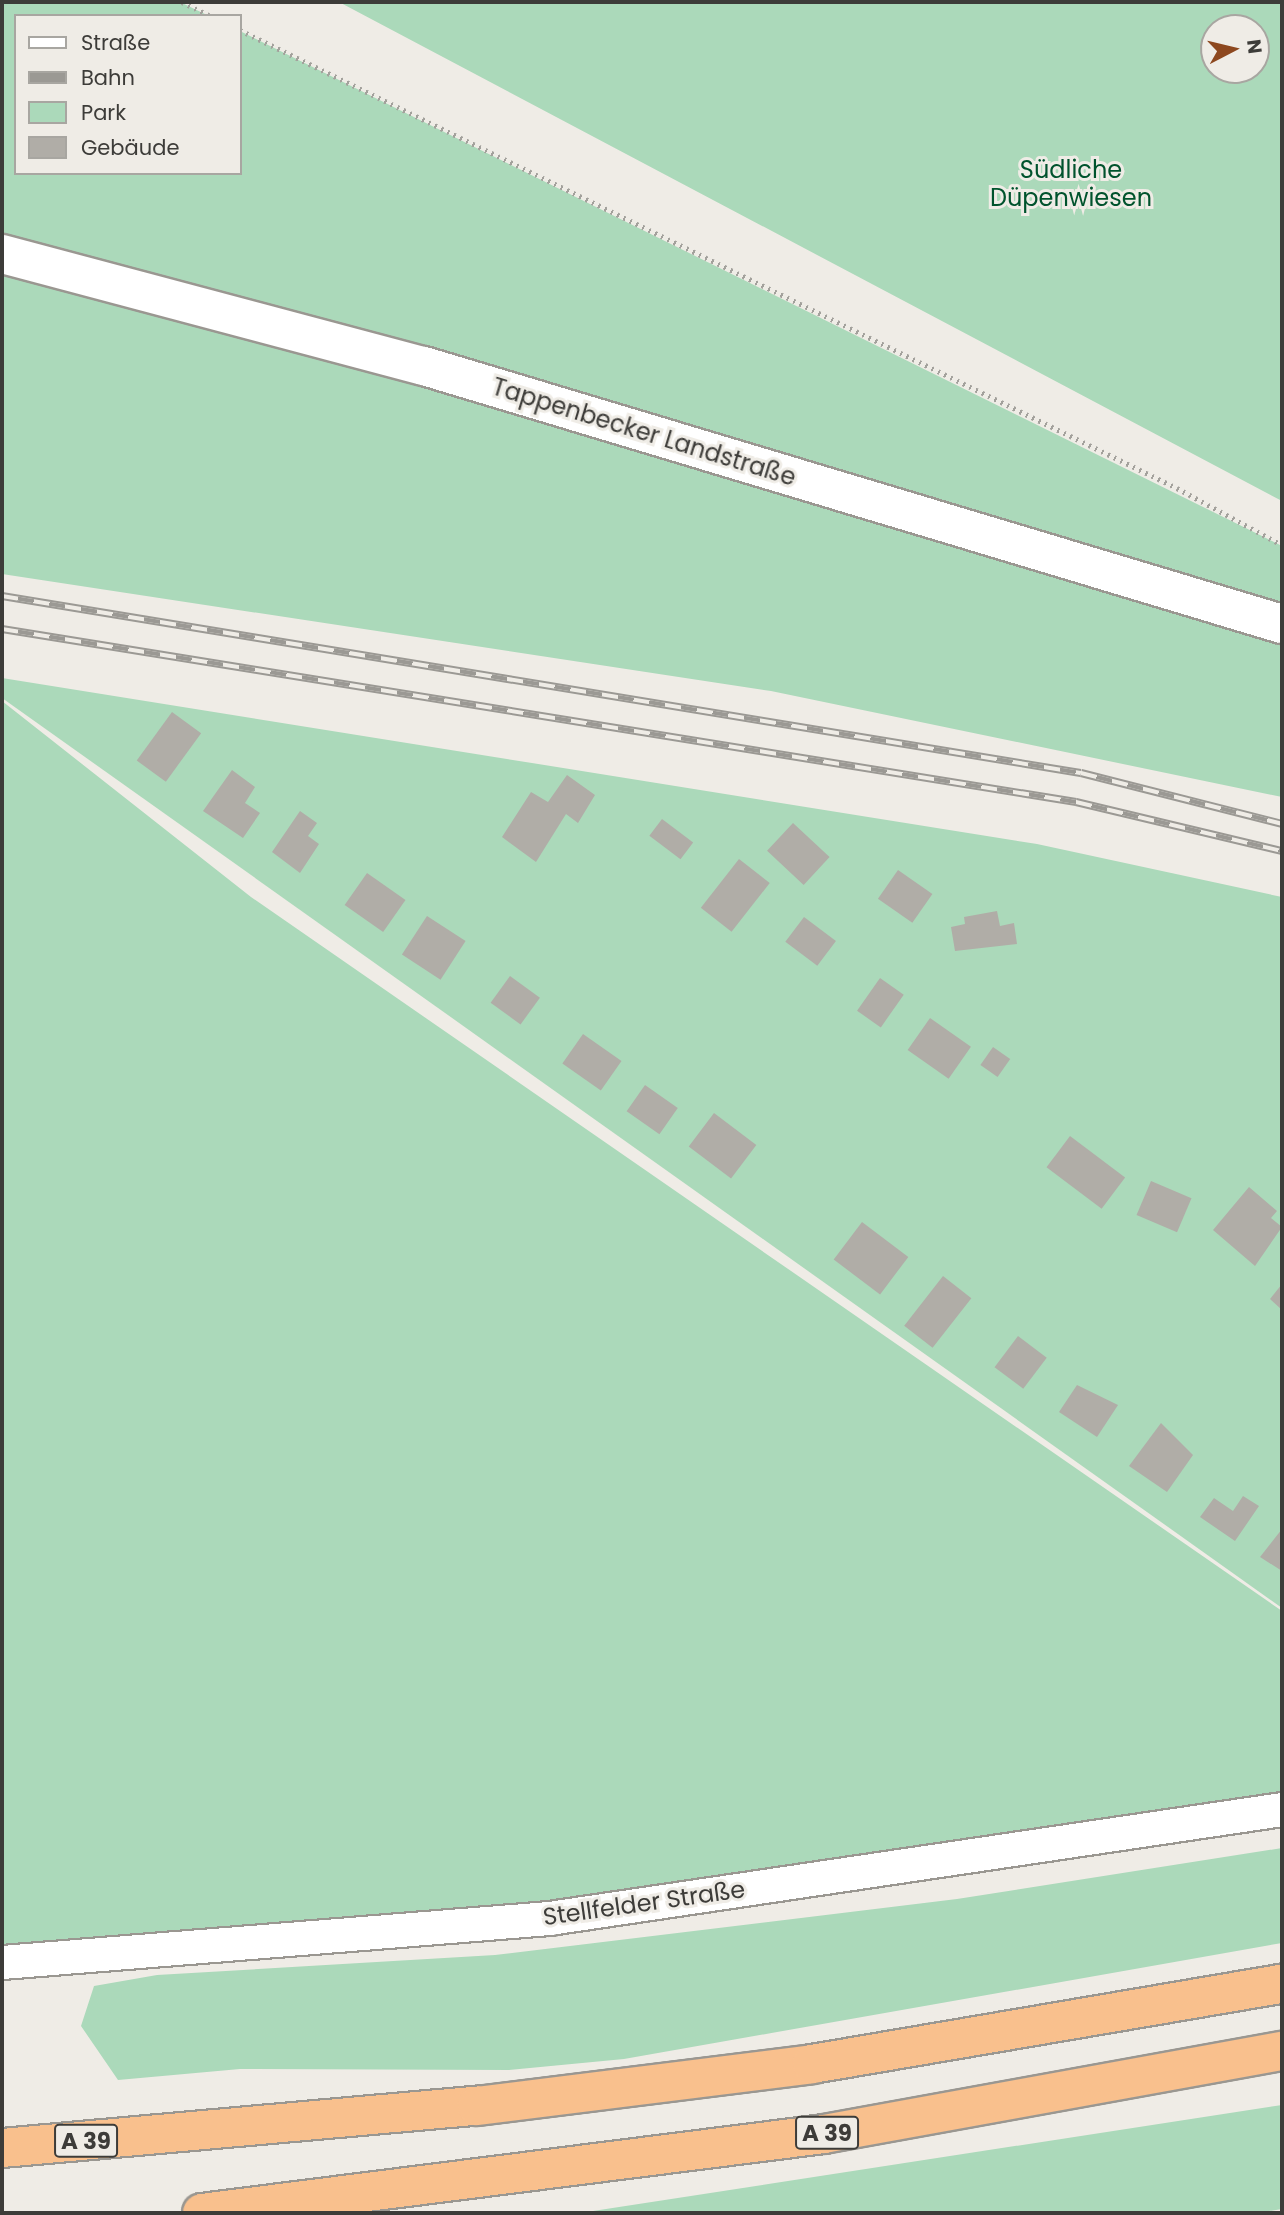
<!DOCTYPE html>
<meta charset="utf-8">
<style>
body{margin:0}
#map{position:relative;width:1284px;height:2215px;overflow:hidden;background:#efece6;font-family:Poppins,sans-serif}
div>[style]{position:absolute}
.green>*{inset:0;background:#abd9ba}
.building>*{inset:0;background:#b0ada7;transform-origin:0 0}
.path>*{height:4.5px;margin-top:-2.25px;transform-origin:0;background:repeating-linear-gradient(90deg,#a3a19c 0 2px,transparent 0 7px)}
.roads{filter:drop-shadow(2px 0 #9a9791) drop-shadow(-2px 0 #9a9791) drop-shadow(0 2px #9a9791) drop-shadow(0 -2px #9a9791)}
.minor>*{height:33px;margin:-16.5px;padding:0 16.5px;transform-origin:16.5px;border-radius:16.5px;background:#fff}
.tertiary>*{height:38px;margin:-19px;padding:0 19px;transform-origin:19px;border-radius:19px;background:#fff}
.motorway>*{height:38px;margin:-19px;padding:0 19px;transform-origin:19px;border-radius:19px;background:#f9c08d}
.rail>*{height:8px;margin-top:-4px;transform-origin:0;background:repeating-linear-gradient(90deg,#efece6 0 16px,#9b9994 0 32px);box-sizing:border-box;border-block:2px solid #9b9994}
span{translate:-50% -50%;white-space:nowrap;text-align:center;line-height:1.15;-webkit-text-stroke:6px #efece6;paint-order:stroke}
.shield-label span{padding:2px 5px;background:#efece6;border:2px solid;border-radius:5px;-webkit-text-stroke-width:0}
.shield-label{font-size:23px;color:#3d3c39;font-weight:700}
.park-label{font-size:24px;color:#00532d}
.street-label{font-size:24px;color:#3d3c39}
.frame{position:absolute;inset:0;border:4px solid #3d3c39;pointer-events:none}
.legend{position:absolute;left:14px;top:14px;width:228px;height:161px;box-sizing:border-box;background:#efece6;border:2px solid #a8a6a1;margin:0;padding:9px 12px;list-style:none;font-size:21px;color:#3d3c39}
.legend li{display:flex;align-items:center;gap:14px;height:35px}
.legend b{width:35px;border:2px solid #a8a6a1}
.north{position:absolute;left:1200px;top:14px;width:70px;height:70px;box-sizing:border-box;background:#efece6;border:2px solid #a8a6a1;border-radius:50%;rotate:83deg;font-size:19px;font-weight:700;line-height:28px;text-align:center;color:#3d3c39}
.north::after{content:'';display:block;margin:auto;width:24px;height:32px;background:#8d481f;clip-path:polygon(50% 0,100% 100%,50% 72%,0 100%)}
</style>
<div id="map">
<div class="green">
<i style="clip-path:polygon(2px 2px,180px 2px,209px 16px,16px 16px,16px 173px,240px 173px,240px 31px,1282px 546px,1282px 797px,771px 691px,2px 574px)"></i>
<i style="clip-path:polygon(evenodd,339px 2px,1282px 2px,1282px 501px,339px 2px,1256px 28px,1256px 70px,1214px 70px,1214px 28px,1256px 28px)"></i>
<i style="clip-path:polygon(2px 678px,1037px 844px,1282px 897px,1282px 1608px,2px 698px)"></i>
<i style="clip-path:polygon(2px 701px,251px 897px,1282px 1611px,1282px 1796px,550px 1900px,2px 1945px)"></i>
<i style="clip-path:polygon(1282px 1848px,1282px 1943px,624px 2059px,509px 2070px,240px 2069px,118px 2080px,81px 2026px,94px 1986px,157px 1975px,495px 1955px,957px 1899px)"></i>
<i style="clip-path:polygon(1282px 2105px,1282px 2209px,1257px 2213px,580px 2213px)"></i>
</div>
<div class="building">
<i style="left:172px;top:712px;width:36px;height:60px;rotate:36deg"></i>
<i style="clip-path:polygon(232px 770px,255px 787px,245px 803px,260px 813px,243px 838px,203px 811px)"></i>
<i style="clip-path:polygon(567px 775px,595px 795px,578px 823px,566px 814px,536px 862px,502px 837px,531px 792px,548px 802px)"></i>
<i style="clip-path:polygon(300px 811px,317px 823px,308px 836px,319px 844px,300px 873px,272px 852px)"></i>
<i style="left:662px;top:819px;width:39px;height:21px;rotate:37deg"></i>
<i style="left:793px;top:823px;width:50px;height:38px;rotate:43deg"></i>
<i style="left:739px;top:859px;width:39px;height:62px;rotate:38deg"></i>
<i style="left:898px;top:870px;width:42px;height:35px;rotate:35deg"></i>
<i style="left:367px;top:873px;width:47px;height:39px;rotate:35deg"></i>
<i style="clip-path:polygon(997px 911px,1000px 926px,1014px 923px,1017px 944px,955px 951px,951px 927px,965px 924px,964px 917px)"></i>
<i style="left:427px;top:916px;width:46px;height:46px;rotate:33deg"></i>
<i style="left:804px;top:917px;width:40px;height:31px;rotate:37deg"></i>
<i style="left:510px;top:976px;width:37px;height:33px;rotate:36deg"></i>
<i style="left:880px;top:978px;width:29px;height:40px;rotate:35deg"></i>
<i style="left:930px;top:1018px;width:50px;height:39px;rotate:35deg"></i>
<i style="left:583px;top:1034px;width:47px;height:36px;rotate:35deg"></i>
<i style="left:993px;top:1047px;width:21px;height:22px;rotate:35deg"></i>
<i style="left:645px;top:1085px;width:40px;height:32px;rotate:35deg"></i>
<i style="left:714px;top:1113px;width:53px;height:42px;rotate:37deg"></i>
<i style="left:1070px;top:1136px;width:69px;height:39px;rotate:37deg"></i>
<i style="left:1151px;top:1181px;width:44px;height:37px;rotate:23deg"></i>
<i style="clip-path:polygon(1249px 1187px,1277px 1211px,1271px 1218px,1282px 1227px,1255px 1266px,1213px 1230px)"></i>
<i style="left:862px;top:1222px;width:58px;height:47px;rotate:37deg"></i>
<i style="left:943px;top:1276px;width:36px;height:63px;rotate:38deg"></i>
<i style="clip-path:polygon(1282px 1284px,1282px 1310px,1270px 1299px)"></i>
<i style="left:1018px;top:1336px;width:36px;height:39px;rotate:37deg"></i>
<i style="clip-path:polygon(1077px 1385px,1118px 1405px,1097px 1437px,1059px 1412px)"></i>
<i style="clip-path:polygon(1161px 1423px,1193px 1455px,1167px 1492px,1129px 1466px)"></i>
<i style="clip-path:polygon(1243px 1496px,1259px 1506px,1235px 1541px,1200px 1517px,1214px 1498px,1233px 1511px)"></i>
<i style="clip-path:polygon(1282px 1529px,1282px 1571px,1260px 1557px)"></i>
</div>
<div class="path">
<i style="left:182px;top:2px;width:32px;rotate:26deg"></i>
<i style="left:240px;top:30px;width:1043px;rotate:26.05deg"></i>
<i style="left:1177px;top:488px;width:119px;rotate:28.5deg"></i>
</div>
<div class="roads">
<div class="minor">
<i style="left:2px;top:1962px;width:549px;rotate:-4.6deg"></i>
<i style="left:549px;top:1918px;width:741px;rotate:-8.46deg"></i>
</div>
<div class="tertiary">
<i style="left:2px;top:254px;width:437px;rotate:14.9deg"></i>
<i style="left:424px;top:366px;width:896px;rotate:16.74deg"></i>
</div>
<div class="motorway">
<i style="left:2px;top:2148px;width:477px;rotate:-5.1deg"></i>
<i style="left:477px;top:2106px;width:338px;rotate:-7.1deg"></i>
<i style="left:812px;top:2064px;width:477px;rotate:-9.7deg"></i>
<i style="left:202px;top:2213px;width:627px;rotate:-7.24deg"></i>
<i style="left:824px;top:2134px;width:465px;rotate:-10.3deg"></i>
</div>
</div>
<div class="rail">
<i style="left:2px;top:596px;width:1093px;rotate:9.32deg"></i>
<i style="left:1081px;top:773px;width:207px;rotate:14.2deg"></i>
<i style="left:2px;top:629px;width:1088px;rotate:9.15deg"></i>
<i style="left:1076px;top:802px;width:212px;rotate:13.4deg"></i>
</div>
<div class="shield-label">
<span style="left:827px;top:2133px">A 39</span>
<span style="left:86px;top:2141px">A 39</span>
</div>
<div class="park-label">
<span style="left:1071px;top:184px">Südliche<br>Düpenwiesen</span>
</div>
<div class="street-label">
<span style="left:644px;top:432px;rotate:17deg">Tappenbecker Landstraße</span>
<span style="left:644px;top:1903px;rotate:-8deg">Stellfelder Straße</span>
</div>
<div class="frame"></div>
<ul class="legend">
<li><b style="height:9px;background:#fff"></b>Straße</li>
<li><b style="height:9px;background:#9b9994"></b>Bahn</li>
<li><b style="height:19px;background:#abd9ba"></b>Park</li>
<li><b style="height:19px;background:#b0ada7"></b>Gebäude</li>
</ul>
<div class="north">N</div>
</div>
